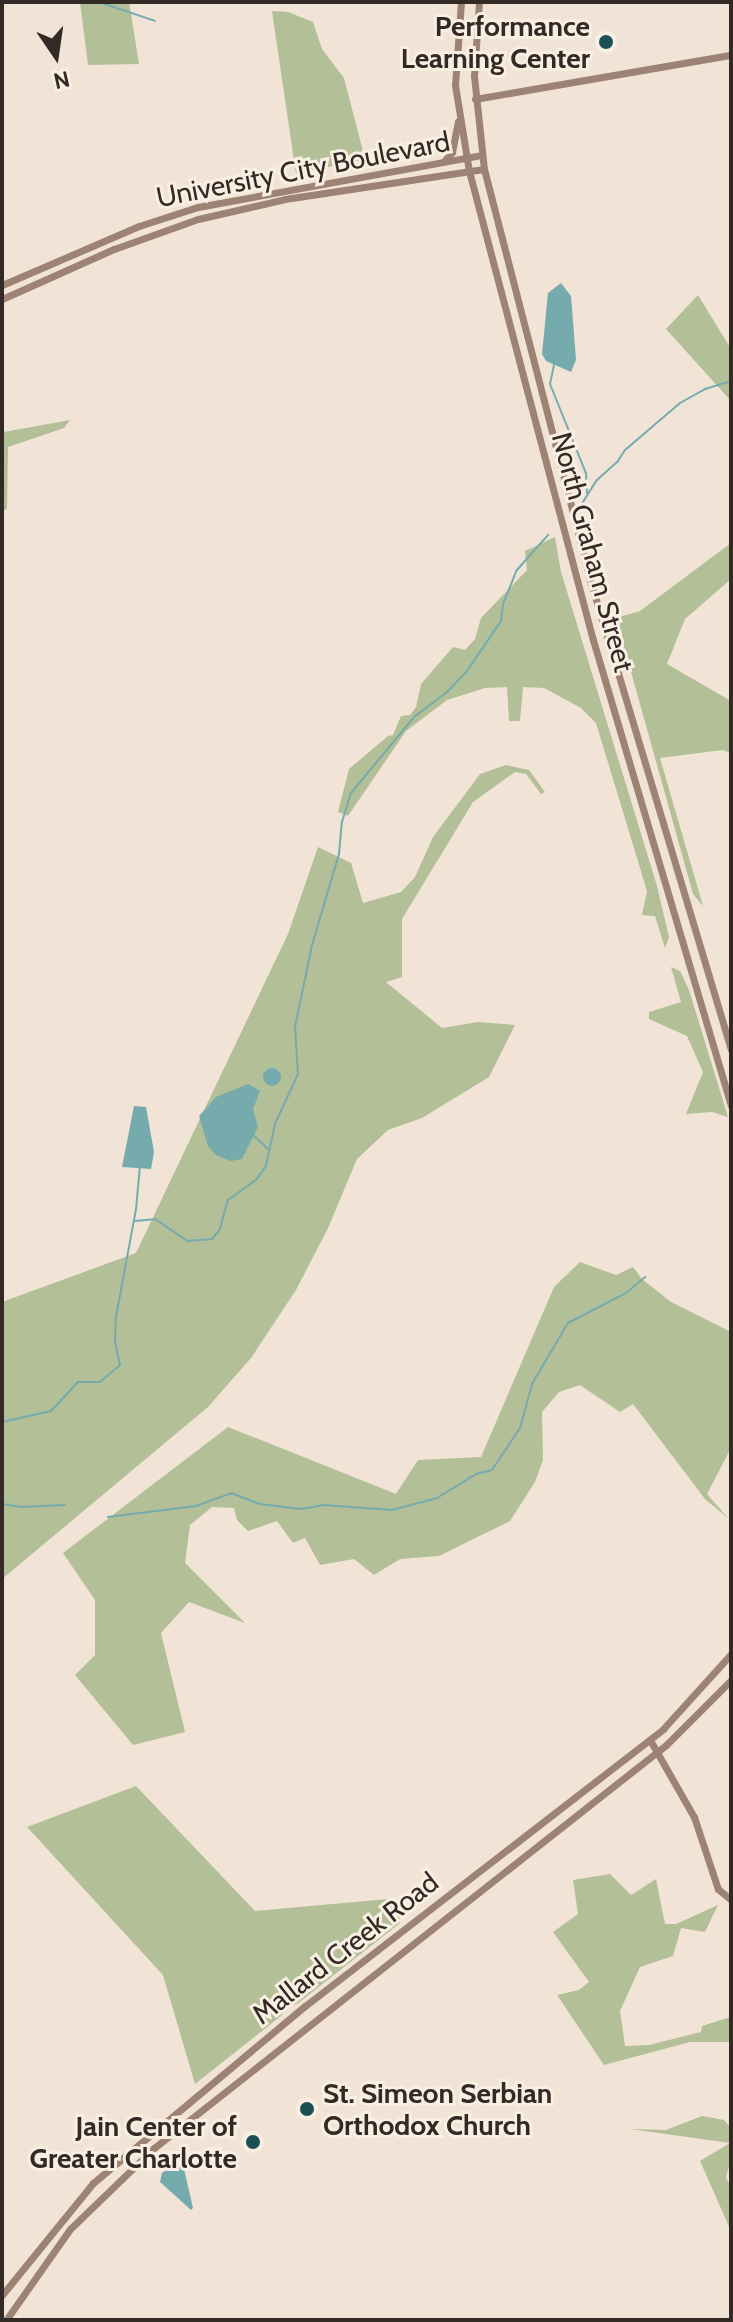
<!DOCTYPE html>
<style>
body{margin:0}
#map{position:relative;width:733px;height:2322px;overflow:hidden;background:#f1e4d6;font-family:Cabin,sans-serif}
div>[style]{position:absolute}
.green>*{inset:0;background:#b2bf97}
.water>*{inset:0;background:#76abae}
.round{border-radius:50%}
.stream>*{height:2px;margin:-1px;padding:0 1px;transform-origin:1px;border-radius:1px;background:#76abae}
.secondary>*{height:7px;margin:-3.5px;padding:0 3.5px;transform-origin:3.5px;border-radius:3.5px;background:#9c8374}
.dots>*{width:22px;height:22px;translate:-50% -50%;box-sizing:border-box;border:4px solid #f9eee2;border-radius:50%}
span{translate:-50% -50%;white-space:nowrap;text-align:center;line-height:1.15;-webkit-text-stroke:6px #f9eee2;paint-order:stroke}
.poi-label{font-size:28px;color:#332925;font-weight:700}
.right{translate:-100% -50%;text-align:right}
.left{translate:0 -50%;text-align:left}
.street-label{font-size:28px;color:#332925}
.frame{position:absolute;inset:0;border:4px solid #332925;pointer-events:none}
.north{position:absolute;left:16px;top:16px;width:80px;height:80px;-webkit-text-stroke:6px #f9eee2;paint-order:stroke;rotate:167deg;font-size:22px;font-weight:700;line-height:32px;text-align:center;color:#332925}
.north::after{content:'';display:block;margin:auto;width:28px;height:36px;background:#332925;clip-path:polygon(50% 0,100% 100%,50% 72%,0 100%)}
</style>
<div id="map">
<div class="green">
<i style="clip-path:polygon(80px 2px,129px 2px,139px 64px,88px 65px)"></i>
<i style="clip-path:polygon(272px 11px,288px 12px,313px 22px,322px 49px,344px 78px,365px 159px,296px 174px)"></i>
<i style="clip-path:polygon(698px 295px,731px 349px,731px 401px,666px 329px)"></i>
<i style="clip-path:polygon(70px 420px,64px 428px,8px 447px,7px 509px,2px 511px,4px 432px)"></i>
<i style="clip-path:polygon(555px 537px,561px 572px,657px 886px,669px 937px,665px 948px,655px 916px,642px 915px,647px 891px,596px 723px,581px 708px,544px 688px,523px 687px,520px 721px,509px 721px,507px 687px,485px 688px,447px 700px,406px 731px,348px 816px,338px 812px,349px 769px,388px 736px,393px 735px,401px 716px,410px 715px,416px 707px,421px 684px,453px 647px,465px 650px,475px 639px,481px 618px,527px 570px,525px 551px)"></i>
<i style="clip-path:polygon(731px 543px,731px 579px,685px 619px,667px 664px,731px 701px,731px 753px,722px 750px,660px 758px,703px 906px,693px 894px,616px 618px,640px 611px)"></i>
<i style="clip-path:polygon(506px 765px,529px 770px,545px 792px,541px 794px,526px 774px,515px 772px,473px 802px,402px 919px,402px 977px,386px 982px,442px 1028px,478px 1022px,515px 1025px,489px 1077px,422px 1118px,388px 1130px,357px 1159px,328px 1228px,296px 1290px,251px 1358px,208px 1407px,2px 1579px,2px 1302px,136px 1253px,288px 934px,318px 847px,351px 863px,363px 903px,401px 892px,415px 877px,433px 837px,480px 774px)"></i>
<i style="clip-path:polygon(671px 967px,680px 971px,689px 990px,728px 1117px,712px 1112px,686px 1114px,703px 1072px,687px 1036px,649px 1019px,649px 1012px,681px 1002px)"></i>
<i style="clip-path:polygon(580px 1262px,616px 1275px,633px 1267px,642px 1279px,671px 1302px,731px 1332px,731px 1448px,707px 1494px,728px 1518px,705px 1499px,633px 1404px,620px 1412px,580px 1385px,559px 1392px,542px 1412px,543px 1460px,535px 1482px,510px 1521px,439px 1556px,400px 1559px,374px 1575px,354px 1559px,320px 1565px,305px 1538px,293px 1543px,277px 1521px,248px 1531px,237px 1520px,234px 1508px,212px 1507px,190px 1525px,185px 1563px,245px 1623px,189px 1602px,161px 1633px,185px 1732px,133px 1745px,75px 1675px,95px 1655px,95px 1600px,63px 1553px,228px 1427px,396px 1494px,418px 1460px,481px 1457px,554px 1287px)"></i>
<i style="clip-path:polygon(136px 1786px,255px 1911px,388px 1899px,399px 1905px,400px 1923px,297px 2004px,288px 2006px,281px 2016px,195px 2084px,163px 1975px,27px 1827px)"></i>
<i style="clip-path:polygon(610px 1874px,631px 1895px,656px 1879px,665px 1924px,676px 1924px,718px 1905px,705px 1932px,681px 1928px,673px 1956px,640px 1967px,620px 2011px,625px 2046px,649px 2045px,701px 2032px,702px 2026px,731px 2017px,731px 2042px,690px 2042px,604px 2065px,557px 1995px,579px 1990px,589px 1982px,553px 1932px,578px 1914px,573px 1880px)"></i>
<i style="clip-path:polygon(702px 2116px,724px 2120px,731px 2128px,731px 2160px,726px 2177px,731px 2188px,731px 2231px,700px 2161px,730px 2143px,630px 2129px,666px 2130px)"></i>
</div>
<div class="water">
<i style="clip-path:polygon(561px 283px,571px 296px,576px 360px,571px 372px,546px 361px,542px 354px,548px 293px)"></i>
<i class="round" style="left:263px;top:1068px;width:18px;height:18px"></i>
<i style="clip-path:polygon(248px 1084px,260px 1091px,253px 1109px,258px 1127px,242px 1159px,231px 1161px,216px 1155px,208px 1146px,199px 1116px,216px 1097px)"></i>
<i style="clip-path:polygon(134px 1106px,146px 1107px,154px 1152px,151px 1169px,122px 1167px)"></i>
<i style="clip-path:polygon(182px 2160px,193px 2208px,191px 2210px,160px 2182px,162px 2173px)"></i>
</div>
<div class="stream">
<i style="left:99px;top:2px;width:59px;rotate:18.7deg"></i>
<i style="left:554px;top:365px;width:19px;rotate:102deg"></i>
<i style="left:550px;top:384px;width:96px;rotate:68deg"></i>
<i style="left:586px;top:473px;width:20px;rotate:87deg"></i>
<i style="left:583px;top:502px;width:26px;rotate:-58deg"></i>
<i style="left:597px;top:480px;width:28px;rotate:-42deg"></i>
<i style="left:618px;top:461px;width:13px;rotate:-58deg"></i>
<i style="left:625px;top:450px;width:72px;rotate:-40.5deg"></i>
<i style="left:680px;top:403px;width:29px;rotate:-29deg"></i>
<i style="left:705px;top:389px;width:27px;rotate:-17deg"></i>
<i style="left:252px;top:1134px;width:22px;rotate:43deg"></i>
<i style="left:134px;top:1221px;width:21px;rotate:-5deg"></i>
<i style="left:155px;top:1219px;width:40px;rotate:34deg"></i>
<i style="left:188px;top:1241px;width:24px;rotate:-5deg"></i>
<i style="left:212px;top:1239px;width:13px;rotate:-51deg"></i>
<i style="left:220px;top:1229px;width:30px;rotate:-75deg"></i>
<i style="left:228px;top:1200px;width:34px;rotate:-36deg"></i>
<i style="left:256px;top:1180px;width:17px;rotate:-54deg"></i>
<i style="left:266px;top:1166px;width:43px;rotate:-77.9deg"></i>
<i style="left:275px;top:1124px;width:55px;rotate:-65.3deg"></i>
<i style="left:298px;top:1074px;width:47px;rotate:-93.7deg"></i>
<i style="left:295px;top:1027px;width:84px;rotate:-78.3deg"></i>
<i style="left:312px;top:945px;width:95px;rotate:-73.5deg"></i>
<i style="left:339px;top:854px;width:32px;rotate:-85deg"></i>
<i style="left:342px;top:822px;width:30px;rotate:-73deg"></i>
<i style="left:351px;top:793px;width:99px;rotate:-50.3deg"></i>
<i style="left:414px;top:717px;width:41px;rotate:-37.1deg"></i>
<i style="left:447px;top:692px;width:29px;rotate:-46deg"></i>
<i style="left:467px;top:671px;width:60px;rotate:-55.8deg"></i>
<i style="left:501px;top:621px;width:17px;rotate:-83deg"></i>
<i style="left:503px;top:604px;width:37px;rotate:-68deg"></i>
<i style="left:517px;top:570px;width:47px;rotate:-48.5deg"></i>
<i style="left:2px;top:1422px;width:50px;rotate:-12.7deg"></i>
<i style="left:51px;top:1411px;width:40px;rotate:-47deg"></i>
<i style="left:78px;top:1382px;width:22px"></i>
<i style="left:100px;top:1382px;width:26px;rotate:-40deg"></i>
<i style="left:120px;top:1365px;width:25px;rotate:-102deg"></i>
<i style="left:115px;top:1341px;width:24px;rotate:-88deg"></i>
<i style="left:116px;top:1317px;width:110px;rotate:-79.5deg"></i>
<i style="left:136px;top:1209px;width:43px;rotate:-84.7deg"></i>
<i style="left:2px;top:1504px;width:18px;rotate:9deg"></i>
<i style="left:20px;top:1507px;width:45px;rotate:-2.5deg"></i>
<i style="left:108px;top:1517px;width:89px;rotate:-7.1deg"></i>
<i style="left:196px;top:1506px;width:37px;rotate:-20deg"></i>
<i style="left:231px;top:1493px;width:31px;rotate:21deg"></i>
<i style="left:260px;top:1504px;width:41px;rotate:7deg"></i>
<i style="left:301px;top:1509px;width:23px;rotate:-10deg"></i>
<i style="left:324px;top:1505px;width:68px;rotate:4.2deg"></i>
<i style="left:392px;top:1510px;width:47px;rotate:-14.9deg"></i>
<i style="left:437px;top:1498px;width:46px;rotate:-31.6deg"></i>
<i style="left:476px;top:1474px;width:16px;rotate:-14deg"></i>
<i style="left:492px;top:1470px;width:50px;rotate:-56.3deg"></i>
<i style="left:520px;top:1428px;width:46px;rotate:-74.7deg"></i>
<i style="left:532px;top:1384px;width:71px;rotate:-59.5deg"></i>
<i style="left:568px;top:1323px;width:65px;rotate:-27.3deg"></i>
<i style="left:626px;top:1293px;width:25px;rotate:-40deg"></i>
</div>
<div class="secondary">
<i style="left:461px;top:2px;width:83px;rotate:94.1deg"></i>
<i style="left:455px;top:85px;width:87px;rotate:80.8deg"></i>
<i style="left:469px;top:171px;width:485px;rotate:75.2deg"></i>
<i style="left:593px;top:640px;width:485px;rotate:73.5deg"></i>
<i style="left:479px;top:2px;width:74px;rotate:93.9deg"></i>
<i style="left:474px;top:76px;width:94px;rotate:83.9deg"></i>
<i style="left:484px;top:169px;width:428px;rotate:75.5deg"></i>
<i style="left:591px;top:583px;width:487px;rotate:73.3deg"></i>
<i style="left:475px;top:99px;width:260px;rotate:-9.8deg"></i>
<i style="left:444px;top:161px;width:12px;rotate:-48deg"></i>
<i style="left:452px;top:152px;width:31px;rotate:-79deg"></i>
<i style="left:2px;top:285px;width:149px;rotate:-23.3deg"></i>
<i style="left:139px;top:226px;width:62px;rotate:-17.9deg"></i>
<i style="left:198px;top:207px;width:289px;rotate:-10.4deg"></i>
<i style="left:2px;top:299px;width:123px;rotate:-24.1deg"></i>
<i style="left:114px;top:249px;width:89px;rotate:-19.7deg"></i>
<i style="left:198px;top:219px;width:89px;rotate:-12.9deg"></i>
<i style="left:285px;top:199px;width:201px;rotate:-8.6deg"></i>
<i style="left:650px;top:1740px;width:89px;rotate:60.3deg"></i>
<i style="left:694px;top:1817px;width:76px;rotate:71.6deg"></i>
<i style="left:718px;top:1889px;width:17px;rotate:40deg"></i>
<i style="left:2px;top:2295px;width:144px;rotate:-50.9deg"></i>
<i style="left:93px;top:2183px;width:276px;rotate:-39.9deg"></i>
<i style="left:305px;top:2006px;width:453px;rotate:-37.7deg"></i>
<i style="left:663px;top:1729px;width:101px;rotate:-47.8deg"></i>
<i style="left:6px;top:2320px;width:111px;rotate:-54.9deg"></i>
<i style="left:70px;top:2229px;width:117px;rotate:-44deg"></i>
<i style="left:154px;top:2148px;width:652px;rotate:-38.21deg"></i>
<i style="left:666px;top:1745px;width:92px;rotate:-45deg"></i>
</div>
<div class="dots">
<i style="left:606px;top:42px;background:#1b5154"></i>
<i style="left:307px;top:2109px;background:#1b5154"></i>
<i style="left:253px;top:2142px;background:#1b5154"></i>
</div>
<div class="poi-label">
<span class="right" style="left:590px;top:42px">Performance<br>Learning Center</span>
<span class="left" style="left:323px;top:2109px">St. Simeon Serbian<br>Orthodox Church</span>
<span class="right" style="left:237px;top:2142px">Jain Center of<br>Greater Charlotte</span>
</div>
<div class="street-label">
<span style="left:303px;top:169px;rotate:-11deg">University City Boulevard</span>
<span style="left:593px;top:552px;rotate:75deg">North Graham Street</span>
<span style="left:345px;top:1948px;rotate:-38deg">Mallard Creek Road</span>
</div>
<div class="frame"></div>
<div class="north">N</div>
</div>
